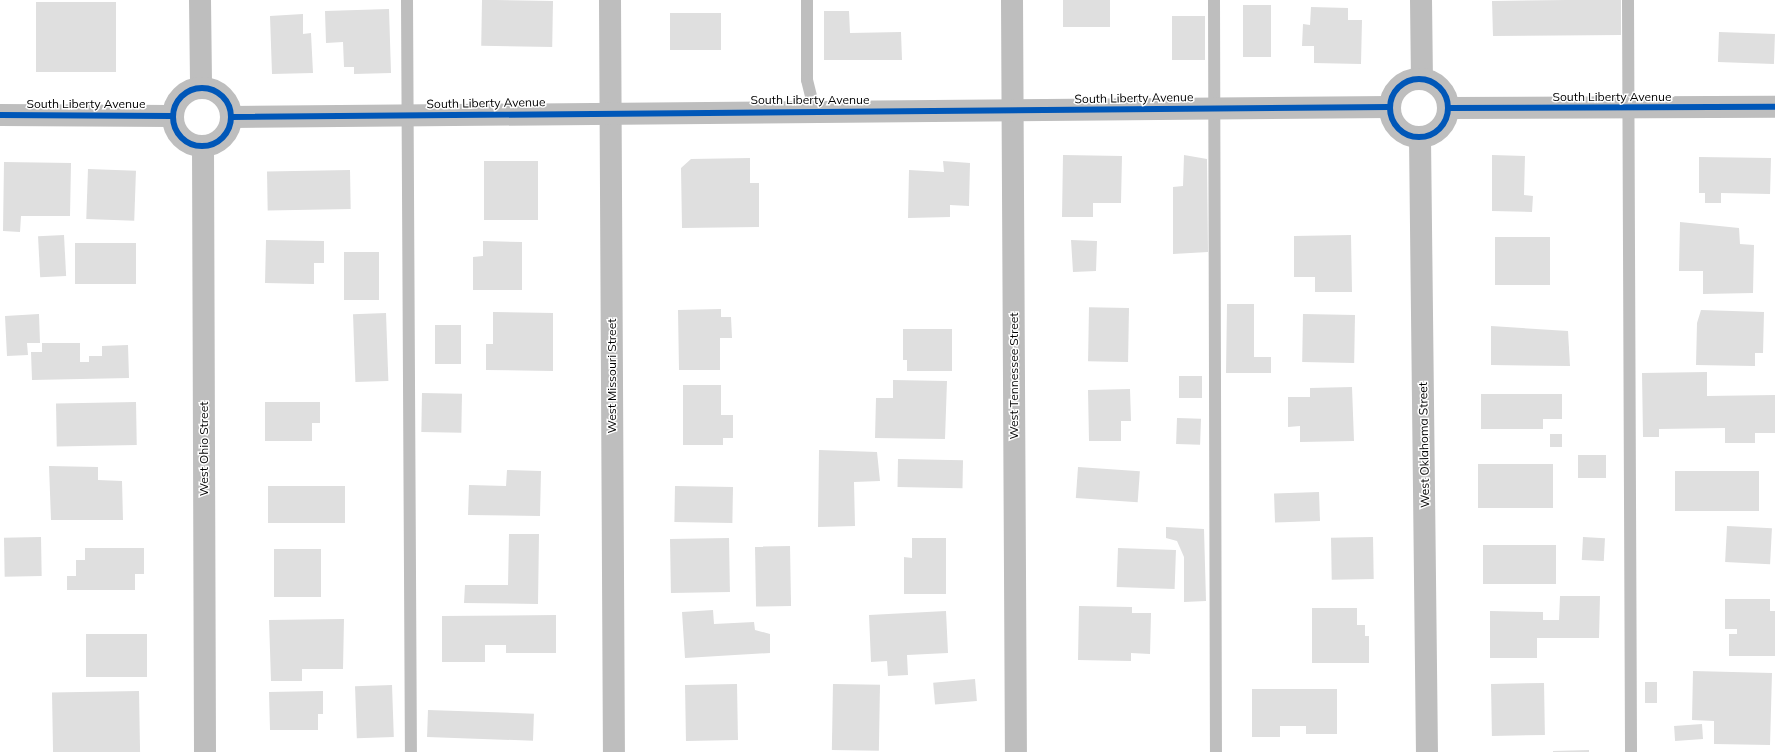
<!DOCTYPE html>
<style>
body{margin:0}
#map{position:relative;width:1775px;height:752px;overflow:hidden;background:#fff;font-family:Mulish,sans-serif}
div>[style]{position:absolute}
.building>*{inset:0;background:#dfdfdf;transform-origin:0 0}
.service>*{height:12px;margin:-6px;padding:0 6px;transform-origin:6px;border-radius:6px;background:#bebebe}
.minor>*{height:22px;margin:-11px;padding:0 11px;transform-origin:11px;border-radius:11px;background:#bebebe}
.minor>.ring{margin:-11px;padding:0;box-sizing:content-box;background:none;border:22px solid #bebebe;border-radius:50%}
.cycleway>*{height:6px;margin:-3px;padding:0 3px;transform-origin:3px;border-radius:3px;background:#0057b8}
.cycleway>.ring{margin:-3px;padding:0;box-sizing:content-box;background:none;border:6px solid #0057b8;border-radius:50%}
span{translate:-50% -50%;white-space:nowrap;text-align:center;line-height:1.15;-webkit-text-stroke:3px #fff;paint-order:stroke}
.street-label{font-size:12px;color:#000}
</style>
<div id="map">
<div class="building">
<i style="left:1110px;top:0;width:27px;height:47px;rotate:90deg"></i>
<i style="clip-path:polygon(1567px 0,1621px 0,1621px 35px,1493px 36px,1492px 1px)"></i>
<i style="left:553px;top:1px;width:46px;height:71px;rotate:91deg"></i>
<i style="left:36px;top:2px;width:80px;height:70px"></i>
<i style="left:1243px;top:5px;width:28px;height:52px"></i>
<i style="clip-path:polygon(1311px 7px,1348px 8px,1348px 20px,1362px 20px,1361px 64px,1314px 63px,1314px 46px,1302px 46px,1303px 24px,1310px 25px)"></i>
<i style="clip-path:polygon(389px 9px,391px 73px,354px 74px,354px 67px,344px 67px,343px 42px,326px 43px,325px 11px)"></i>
<i style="clip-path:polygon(824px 11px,849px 11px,850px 33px,901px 32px,902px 60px,824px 60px)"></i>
<i style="left:721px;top:13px;width:37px;height:51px;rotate:90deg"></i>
<i style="clip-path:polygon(303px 14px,303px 34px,311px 33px,313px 73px,272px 74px,270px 16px)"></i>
<i style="left:1172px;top:16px;width:33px;height:44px"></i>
<i style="left:1719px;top:32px;width:56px;height:30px;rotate:2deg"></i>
<i style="clip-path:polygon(1063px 155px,1122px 156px,1121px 203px,1093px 203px,1093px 217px,1062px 217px)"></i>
<i style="clip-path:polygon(1184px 155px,1207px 159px,1208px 252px,1173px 254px,1173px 187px,1183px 186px)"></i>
<i style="clip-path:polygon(1492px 155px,1525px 156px,1524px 195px,1533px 196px,1532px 212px,1492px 211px)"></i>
<i style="clip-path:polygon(1699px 157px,1771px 158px,1770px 194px,1721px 193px,1721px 203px,1705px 203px,1705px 193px,1699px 193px)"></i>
<i style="clip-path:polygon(750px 158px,750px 183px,759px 183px,759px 227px,682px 228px,681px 168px,691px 159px)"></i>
<i style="left:484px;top:161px;width:54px;height:59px"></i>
<i style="clip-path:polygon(943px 161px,970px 163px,969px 206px,950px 205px,950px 217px,908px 218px,909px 170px,944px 172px)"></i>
<i style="clip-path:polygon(4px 162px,71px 163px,70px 216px,21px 216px,20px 232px,3px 231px)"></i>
<i style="left:88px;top:169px;width:48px;height:50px;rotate:2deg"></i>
<i style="left:350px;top:170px;width:39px;height:83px;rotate:89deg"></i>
<i style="clip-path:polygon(1680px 222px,1739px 228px,1740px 244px,1754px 245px,1753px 293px,1703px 294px,1703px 271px,1679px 271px)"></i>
<i style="left:64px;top:235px;width:41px;height:26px;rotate:87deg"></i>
<i style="clip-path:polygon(1351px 235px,1352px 292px,1315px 292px,1315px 277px,1294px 277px,1294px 236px)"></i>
<i style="left:1495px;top:237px;width:55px;height:48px"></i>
<i style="clip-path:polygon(266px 240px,324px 241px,324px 263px,314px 263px,314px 284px,265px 283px)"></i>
<i style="clip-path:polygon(1071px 240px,1097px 241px,1096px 271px,1073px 272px)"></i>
<i style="clip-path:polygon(483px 241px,522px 242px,522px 290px,473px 290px,473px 257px,483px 256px)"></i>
<i style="left:75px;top:243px;width:61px;height:41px"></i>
<i style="left:379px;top:252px;width:48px;height:35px;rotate:90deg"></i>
<i style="clip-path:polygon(1227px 304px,1254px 304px,1254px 357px,1271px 357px,1271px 373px,1226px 373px)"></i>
<i style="left:1129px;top:308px;width:54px;height:40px;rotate:91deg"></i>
<i style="clip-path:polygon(721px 309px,721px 317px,731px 317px,732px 338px,720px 338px,720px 370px,679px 370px,678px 310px)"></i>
<i style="clip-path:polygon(1701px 310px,1764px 312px,1763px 353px,1755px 353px,1755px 366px,1696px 365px,1697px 323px)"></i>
<i style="clip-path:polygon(493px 312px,553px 313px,553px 371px,486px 370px,486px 344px,493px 344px)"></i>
<i style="left:386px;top:313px;width:68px;height:33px;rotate:88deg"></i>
<i style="clip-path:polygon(39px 314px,40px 343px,27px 343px,28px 355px,7px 356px,5px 316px)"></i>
<i style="left:1303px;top:314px;width:52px;height:48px;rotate:1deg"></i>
<i style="left:435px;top:325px;width:26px;height:39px"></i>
<i style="clip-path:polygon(1491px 326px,1568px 331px,1570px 366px,1491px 365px)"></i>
<i style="clip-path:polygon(903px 329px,952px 329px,952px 371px,907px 371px,907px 360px,903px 360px)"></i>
<i style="clip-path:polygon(42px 343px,80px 343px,80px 362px,89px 362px,89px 356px,102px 356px,102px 346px,128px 345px,129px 378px,32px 380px,31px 352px,42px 352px)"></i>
<i style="clip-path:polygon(1707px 372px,1707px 396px,1775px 395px,1775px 433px,1755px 433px,1755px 443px,1725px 443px,1725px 428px,1659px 429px,1659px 437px,1643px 437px,1642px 373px)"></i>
<i style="left:1179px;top:376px;width:23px;height:22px"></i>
<i style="clip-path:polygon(893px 380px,947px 381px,945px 439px,875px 438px,876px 398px,893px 398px)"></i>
<i style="clip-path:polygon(683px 385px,721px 385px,721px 415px,733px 415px,733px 438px,723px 438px,723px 445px,683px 445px)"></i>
<i style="clip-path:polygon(1352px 387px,1354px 441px,1300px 442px,1300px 426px,1288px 427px,1288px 397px,1310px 397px,1310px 388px)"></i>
<i style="clip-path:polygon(1130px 389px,1131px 421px,1121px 421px,1121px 441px,1089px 441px,1088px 390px)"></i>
<i style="left:422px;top:393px;width:40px;height:39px;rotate:1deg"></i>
<i style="clip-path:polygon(1481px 394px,1562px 394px,1562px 419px,1543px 419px,1543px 429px,1481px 429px)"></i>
<i style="left:136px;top:402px;width:43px;height:80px;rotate:89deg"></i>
<i style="clip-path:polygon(265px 402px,320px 402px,320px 423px,312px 423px,312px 441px,265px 441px)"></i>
<i style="left:1177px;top:418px;width:24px;height:26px;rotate:2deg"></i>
<i style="left:1550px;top:434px;width:12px;height:13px"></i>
<i style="clip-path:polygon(819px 450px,877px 452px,880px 481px,854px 482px,855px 526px,818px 527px)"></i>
<i style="left:1606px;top:455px;width:23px;height:28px;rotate:90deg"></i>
<i style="left:898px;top:459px;width:65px;height:28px;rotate:1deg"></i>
<i style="left:1478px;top:464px;width:75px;height:44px"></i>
<i style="clip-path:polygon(49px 466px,98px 467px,98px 480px,122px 481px,123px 520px,51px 520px)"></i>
<i style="left:1078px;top:467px;width:62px;height:31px;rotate:4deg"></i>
<i style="clip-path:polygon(507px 470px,541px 471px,540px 516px,468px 515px,469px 485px,506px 486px)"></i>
<i style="left:1759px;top:471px;width:40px;height:84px;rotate:90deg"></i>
<i style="left:345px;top:486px;width:37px;height:77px;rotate:90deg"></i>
<i style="left:675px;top:486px;width:58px;height:36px;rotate:1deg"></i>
<i style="left:1319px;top:492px;width:29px;height:45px;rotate:88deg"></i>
<i style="left:1727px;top:526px;width:45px;height:36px;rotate:3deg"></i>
<i style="clip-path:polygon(1166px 527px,1204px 529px,1206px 601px,1184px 602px,1184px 557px,1177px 541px,1166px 538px)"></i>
<i style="clip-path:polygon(509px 534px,539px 534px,538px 604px,464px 603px,465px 585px,508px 585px)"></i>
<i style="left:41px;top:537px;width:39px;height:37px;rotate:89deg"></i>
<i style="left:1373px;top:537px;width:42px;height:42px;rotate:89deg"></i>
<i style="left:1583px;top:537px;width:22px;height:23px;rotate:3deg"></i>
<i style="left:729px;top:538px;width:54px;height:59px;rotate:89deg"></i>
<i style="clip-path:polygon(912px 538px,946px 538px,946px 594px,904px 594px,904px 557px,912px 558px)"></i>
<i style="left:1556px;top:545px;width:39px;height:73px;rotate:90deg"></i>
<i style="left:790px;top:546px;width:60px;height:35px;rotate:89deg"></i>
<i style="clip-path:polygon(85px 548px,144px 548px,144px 574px,135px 574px,135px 590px,67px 590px,67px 576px,76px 576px,76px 560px,85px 560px)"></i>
<i style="left:1118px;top:548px;width:58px;height:39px;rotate:2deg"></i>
<i style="left:321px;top:549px;width:48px;height:47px;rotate:90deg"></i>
<i style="clip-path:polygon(1560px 596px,1600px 596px,1599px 638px,1537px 638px,1537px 658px,1490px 658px,1490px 611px,1543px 612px,1543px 620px,1559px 620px)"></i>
<i style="clip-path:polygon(1725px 599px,1770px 599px,1770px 611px,1775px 611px,1775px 656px,1729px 656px,1729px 634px,1737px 634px,1737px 629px,1725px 629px)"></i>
<i style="clip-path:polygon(1079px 606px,1132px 607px,1132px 613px,1151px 613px,1150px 654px,1131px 653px,1131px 661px,1078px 660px)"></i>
<i style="clip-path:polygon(1312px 608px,1357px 608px,1357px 625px,1365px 625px,1365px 636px,1369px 636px,1369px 663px,1312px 663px)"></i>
<i style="clip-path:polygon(713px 610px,714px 624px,754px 622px,755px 630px,770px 634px,770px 653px,685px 658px,682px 612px)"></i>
<i style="clip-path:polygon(946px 611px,948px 653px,907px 655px,908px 675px,888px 676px,887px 661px,871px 662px,869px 615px)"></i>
<i style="clip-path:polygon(556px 615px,556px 653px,506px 653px,506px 645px,485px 645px,485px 662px,442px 662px,442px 616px)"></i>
<i style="clip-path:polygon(344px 619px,343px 669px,302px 669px,302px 681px,271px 681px,269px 620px)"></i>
<i style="left:86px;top:634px;width:61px;height:43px"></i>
<i style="clip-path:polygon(1693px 671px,1772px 673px,1770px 745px,1714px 744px,1714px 721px,1692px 720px)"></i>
<i style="left:975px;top:679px;width:22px;height:42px;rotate:85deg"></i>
<i style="left:1657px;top:682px;width:21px;height:12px;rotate:90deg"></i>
<i style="left:1544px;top:683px;width:52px;height:53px;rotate:89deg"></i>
<i style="left:737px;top:684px;width:56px;height:52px;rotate:89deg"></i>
<i style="left:833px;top:684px;width:47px;height:66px;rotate:1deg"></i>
<i style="left:392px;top:685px;width:52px;height:37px;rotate:88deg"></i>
<i style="clip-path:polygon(1252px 689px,1337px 689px,1337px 734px,1306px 734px,1306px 726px,1280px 726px,1280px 737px,1252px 737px)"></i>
<i style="left:139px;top:691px;width:61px;height:87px;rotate:89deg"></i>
<i style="clip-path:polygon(323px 691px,323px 714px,318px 714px,318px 730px,270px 730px,269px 692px)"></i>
<i style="left:428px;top:710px;width:106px;height:27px;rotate:2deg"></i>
<i style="left:1702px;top:724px;width:15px;height:28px;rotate:86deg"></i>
<i style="clip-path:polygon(1589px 750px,1589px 752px,1553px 752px,1553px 751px)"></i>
</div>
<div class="service">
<i style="left:407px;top:0;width:752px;rotate:89.7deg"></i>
<i style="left:807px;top:0;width:80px;rotate:90deg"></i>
<i style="left:807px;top:80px;width:32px;rotate:76deg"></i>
<i style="left:1214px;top:0;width:752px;rotate:89.85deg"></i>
<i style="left:1628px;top:0;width:752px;rotate:89.77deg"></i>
</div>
<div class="minor">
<i style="left:200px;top:0;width:87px;rotate:89.3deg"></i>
<i style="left:610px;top:0;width:752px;rotate:89.7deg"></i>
<i style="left:1012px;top:0;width:752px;rotate:89.7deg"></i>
<i style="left:1421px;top:0;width:78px;rotate:89.3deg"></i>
<i class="ring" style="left:1390px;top:79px;width:36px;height:36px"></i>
<i class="ring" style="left:173px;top:88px;width:36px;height:36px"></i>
<i style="left:1449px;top:108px;width:326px;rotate:-0.2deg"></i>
<i style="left:0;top:115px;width:172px;rotate:0.3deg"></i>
<i style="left:231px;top:117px;width:1158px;rotate:-0.49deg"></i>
<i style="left:1420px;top:138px;width:614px;rotate:89.35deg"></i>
<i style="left:203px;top:147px;width:605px;rotate:89.81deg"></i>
</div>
<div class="cycleway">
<i class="ring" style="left:1390px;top:79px;width:52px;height:52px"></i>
<i class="ring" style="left:173px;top:88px;width:52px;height:52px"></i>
<i style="left:1449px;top:108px;width:326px;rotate:-0.2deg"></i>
<i style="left:0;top:115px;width:172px;rotate:0.3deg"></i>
<i style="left:231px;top:117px;width:1158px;rotate:-0.49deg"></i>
</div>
<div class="street-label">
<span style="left:1612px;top:97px">South Liberty Avenue</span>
<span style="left:1134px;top:98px;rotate:-1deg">South Liberty Avenue</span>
<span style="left:810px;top:100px">South Liberty Avenue</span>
<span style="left:486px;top:103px;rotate:-1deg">South Liberty Avenue</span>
<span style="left:86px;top:104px">South Liberty Avenue</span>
<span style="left:612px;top:376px;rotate:-90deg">West Missouri Street</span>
<span style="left:1014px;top:376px;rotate:-90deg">West Tennessee Street</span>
<span style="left:1424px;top:445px;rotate:-91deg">West Oklahoma Street</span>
<span style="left:204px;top:449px;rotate:-90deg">West Ohio Street</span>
</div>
</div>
